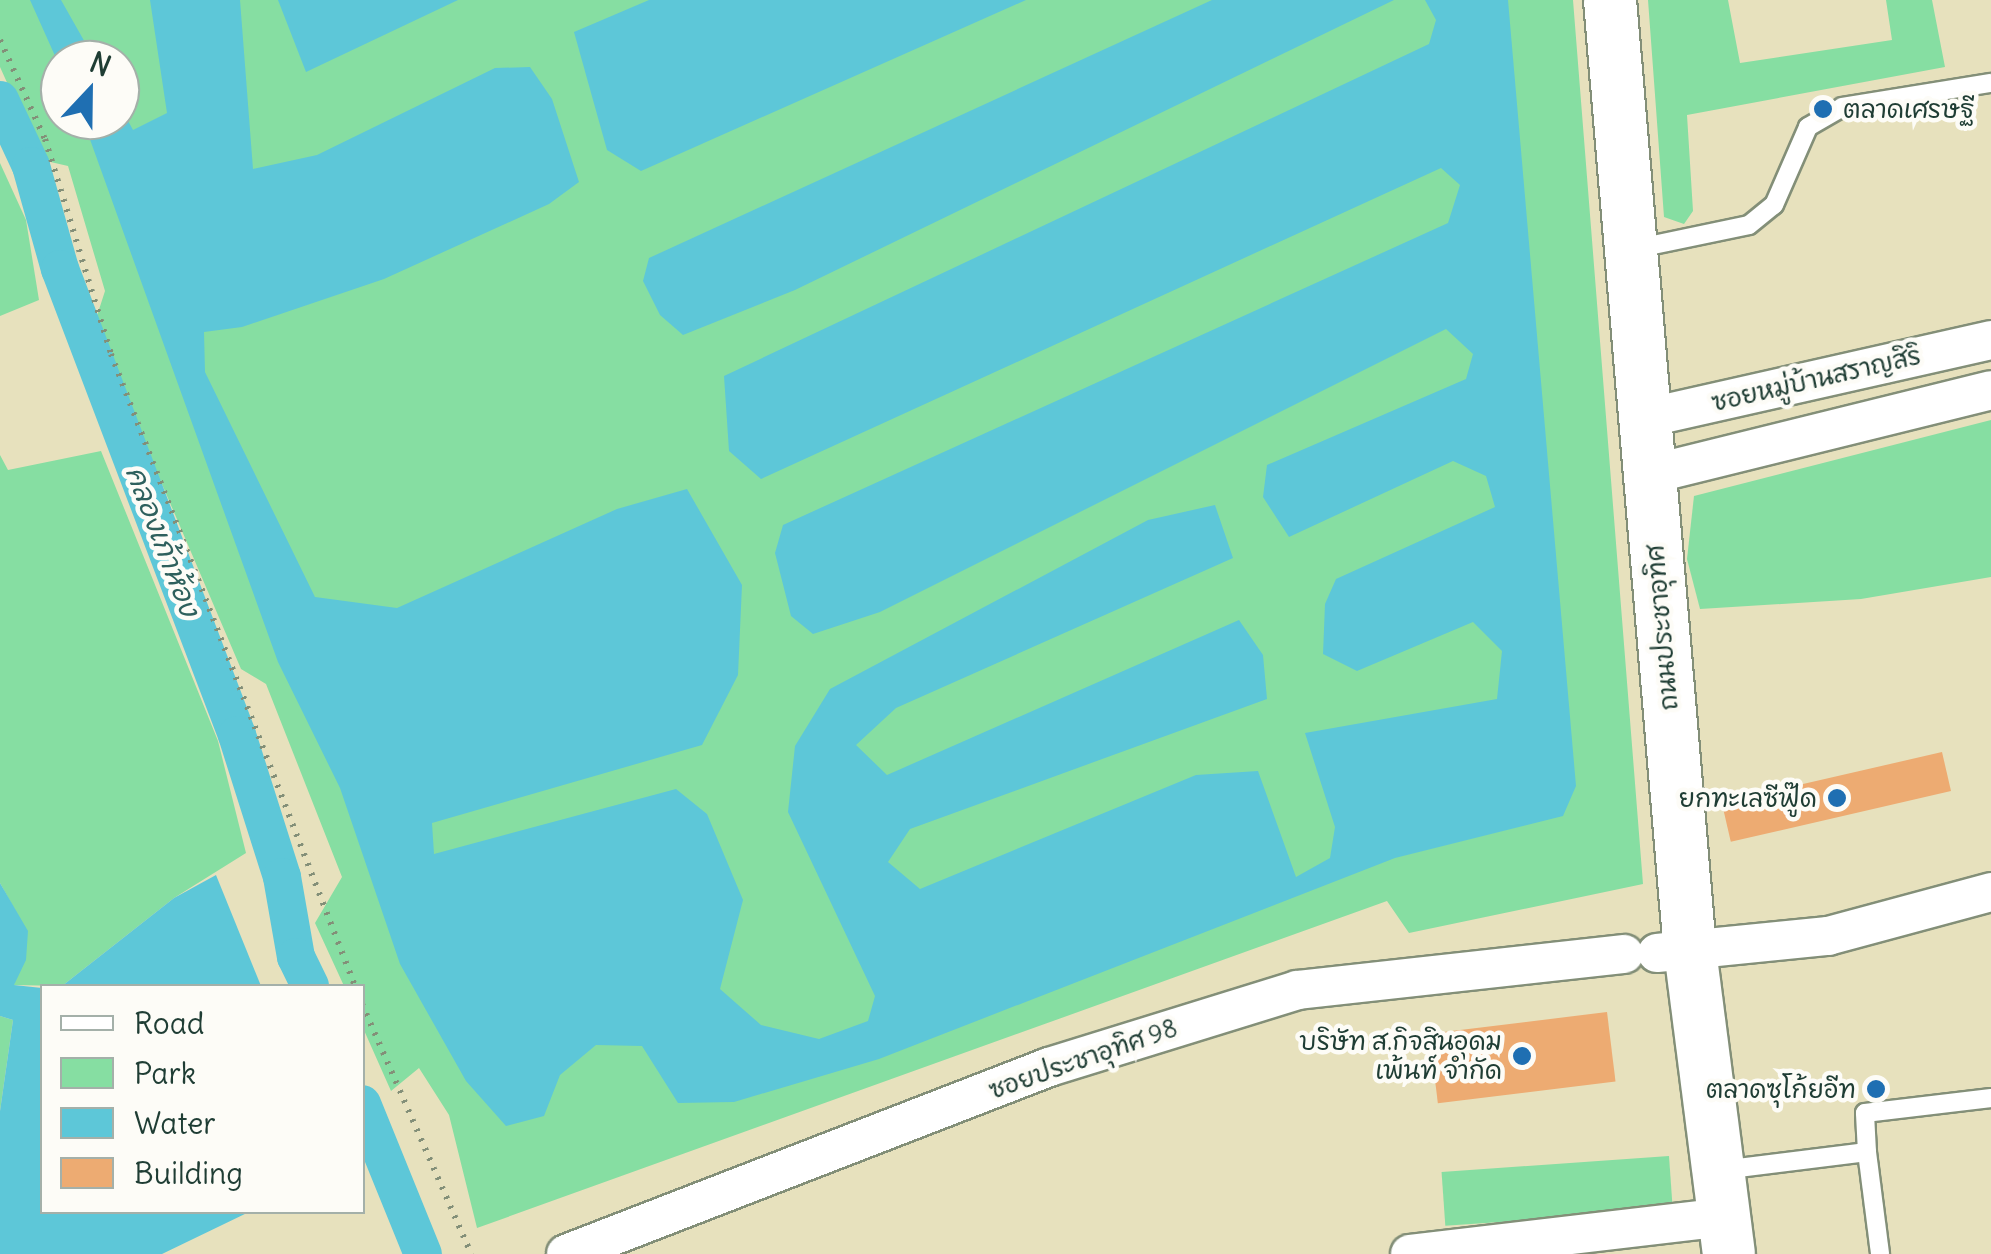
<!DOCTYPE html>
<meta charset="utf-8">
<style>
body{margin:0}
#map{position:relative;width:1991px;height:1254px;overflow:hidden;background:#e7e1bd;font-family:Delius,"Playpen Sans Thai",sans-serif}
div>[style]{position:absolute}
.green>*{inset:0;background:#86dea2;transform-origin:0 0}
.water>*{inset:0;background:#5dc7d8}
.canal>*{height:38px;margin:-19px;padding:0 19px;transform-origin:19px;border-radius:19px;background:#5dc7d8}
.building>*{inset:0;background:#edab72;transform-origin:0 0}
.path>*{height:6px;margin-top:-3px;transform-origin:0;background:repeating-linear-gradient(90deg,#838f78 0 2.5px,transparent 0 10.5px)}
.roads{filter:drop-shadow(2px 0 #838f78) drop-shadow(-2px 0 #838f78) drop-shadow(0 2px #838f78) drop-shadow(0 -2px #838f78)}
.service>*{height:18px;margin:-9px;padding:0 9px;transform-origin:9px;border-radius:9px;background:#fff}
.minor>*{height:38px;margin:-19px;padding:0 19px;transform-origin:19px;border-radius:19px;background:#fff}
.secondary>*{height:52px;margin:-26px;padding:0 26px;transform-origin:26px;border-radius:26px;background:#fff}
.dots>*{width:28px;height:28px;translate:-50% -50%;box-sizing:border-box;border:5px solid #fdfcf7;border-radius:50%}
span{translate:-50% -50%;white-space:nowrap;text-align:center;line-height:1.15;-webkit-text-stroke:9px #fdfcf7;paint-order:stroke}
.poi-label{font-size:25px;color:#1f3d34}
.left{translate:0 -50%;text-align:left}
.right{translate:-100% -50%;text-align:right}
.street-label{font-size:25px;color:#1f3d34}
.water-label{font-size:28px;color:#2e605d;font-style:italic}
.legend{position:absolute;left:40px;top:984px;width:325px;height:230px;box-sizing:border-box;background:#fdfcf7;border:2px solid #a4b0a9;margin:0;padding:12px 18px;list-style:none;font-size:30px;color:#1f3d34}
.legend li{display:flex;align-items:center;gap:20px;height:50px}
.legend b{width:50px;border:2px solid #a4b0a9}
.north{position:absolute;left:40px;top:40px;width:100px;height:100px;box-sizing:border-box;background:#fdfcf7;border:2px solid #a4b0a9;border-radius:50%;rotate:22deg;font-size:28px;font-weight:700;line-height:40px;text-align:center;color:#1f3d34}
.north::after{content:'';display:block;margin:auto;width:35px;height:45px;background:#1f6fb2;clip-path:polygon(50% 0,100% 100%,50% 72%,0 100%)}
</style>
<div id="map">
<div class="green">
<i style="clip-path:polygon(evenodd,0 0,1573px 0,1643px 884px,1409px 933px,1387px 901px,477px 1228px,449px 1115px,419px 1068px,391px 1091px,363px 1028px,362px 986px,344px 986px,315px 923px,342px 877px,266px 684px,241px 669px,94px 325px,105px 291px,68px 166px,42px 160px,0 67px,0 0,60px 60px,120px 60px,120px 120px,60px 120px,60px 60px)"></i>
<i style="clip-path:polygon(1648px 0,1728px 0,1740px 63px,1892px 40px,1886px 0,1932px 0,1945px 67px,1687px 115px,1693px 211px,1684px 224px,1664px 217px)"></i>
<i style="clip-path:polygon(0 163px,26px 220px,39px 300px,0 316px)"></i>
<i style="clip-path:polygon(1991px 420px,1991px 577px,1861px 599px,1700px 609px,1687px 559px,1694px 496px)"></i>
<i style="clip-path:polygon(101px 451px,218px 741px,246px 853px,174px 898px,62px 986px,14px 985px,20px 919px,0 883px,0 455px,8px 470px)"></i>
<i style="clip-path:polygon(0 1016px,13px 1020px,0 1111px)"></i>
<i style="left:1669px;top:1156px;width:54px;height:228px;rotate:86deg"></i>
</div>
<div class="water">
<i style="clip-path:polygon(30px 0,61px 0,95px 60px,60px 60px,60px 67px)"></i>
<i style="clip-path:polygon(150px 0,240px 0,253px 169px,317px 155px,495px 68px,530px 67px,552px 99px,579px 182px,549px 204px,384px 279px,242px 327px,204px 332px,205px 372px,315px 597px,397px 608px,617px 509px,687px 489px,742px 585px,738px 675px,702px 745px,432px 823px,434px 854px,676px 789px,707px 814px,743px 900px,720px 989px,761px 1025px,819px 1039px,868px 1021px,875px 996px,788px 812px,795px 746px,830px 689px,1148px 520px,1215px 505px,1233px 558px,896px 708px,856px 745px,887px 775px,1239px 620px,1263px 655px,1267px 699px,910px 829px,888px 862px,920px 889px,1196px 775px,1258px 771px,1296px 877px,1330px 858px,1335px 827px,1305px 733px,1497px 699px,1502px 651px,1473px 622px,1357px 671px,1323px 654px,1325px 604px,1336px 579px,1495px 507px,1486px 476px,1453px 461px,1289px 537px,1263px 497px,1267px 465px,1466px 379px,1473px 354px,1446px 329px,880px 612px,813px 634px,791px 616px,775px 553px,783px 525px,1448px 223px,1460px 185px,1441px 168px,761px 479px,729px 451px,724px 376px,1429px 44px,1436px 20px,1425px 0,1508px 0,1576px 786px,1563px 816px,1395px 858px,879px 1059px,734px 1102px,678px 1103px,642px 1046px,596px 1045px,560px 1075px,544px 1116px,506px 1126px,466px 1081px,400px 964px,340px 788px,278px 662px,83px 120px,120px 120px,120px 106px,133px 130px,167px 113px)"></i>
<i style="clip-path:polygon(278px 0,458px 0,306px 72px)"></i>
<i style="clip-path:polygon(649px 0,1026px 0,641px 171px,607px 150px,574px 32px)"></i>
<i style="clip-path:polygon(1212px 0,1394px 0,795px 290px,683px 335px,660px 315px,643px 281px,649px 258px)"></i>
<i style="clip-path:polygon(216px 875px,261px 986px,62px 986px,174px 898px)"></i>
<i style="clip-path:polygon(0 883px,28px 931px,26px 960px,14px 985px,42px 988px,42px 1212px,249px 1212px,162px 1254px,0 1254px,0 1111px,13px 1020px,0 1016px)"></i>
</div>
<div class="canal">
<i style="left:0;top:100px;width:73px;rotate:64.8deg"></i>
<i style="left:31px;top:166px;width:107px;rotate:74.3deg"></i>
<i style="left:60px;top:269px;width:498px;rotate:69.2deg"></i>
<i style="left:237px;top:735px;width:149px;rotate:72.4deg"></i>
<i style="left:282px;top:877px;width:81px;rotate:80.1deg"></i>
<i style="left:296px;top:957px;width:32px;rotate:64deg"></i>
<i style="left:362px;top:1104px;width:162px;rotate:67.9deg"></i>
</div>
<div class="building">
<i style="left:1942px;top:752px;width:40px;height:226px;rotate:77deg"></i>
<i style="left:1607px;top:1012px;width:70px;height:179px;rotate:83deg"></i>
</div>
<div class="path">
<i style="left:0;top:40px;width:109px;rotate:65.6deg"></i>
<i style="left:45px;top:139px;width:225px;rotate:72.9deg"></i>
<i style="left:111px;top:354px;width:677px;rotate:68.89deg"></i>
<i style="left:362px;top:1004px;width:273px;rotate:66.4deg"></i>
</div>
<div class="roads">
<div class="service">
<i style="left:1634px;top:249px;width:117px;rotate:-11.8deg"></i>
<i style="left:1749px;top:225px;width:32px;rotate:-39deg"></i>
<i style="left:1774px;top:205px;width:85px;rotate:-66.4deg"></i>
<i style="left:1808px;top:127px;width:39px;rotate:-30deg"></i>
<i style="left:1842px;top:107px;width:151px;rotate:-9.2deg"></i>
<i style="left:1867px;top:1152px;width:39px;rotate:-93deg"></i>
<i style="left:1865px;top:1113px;width:127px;rotate:-6.8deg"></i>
<i style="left:1722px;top:1170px;width:146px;rotate:-7.1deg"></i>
<i style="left:1867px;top:1152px;width:103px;rotate:82.7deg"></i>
</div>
<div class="minor">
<i style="left:1641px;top:419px;width:359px;rotate:-12.7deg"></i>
<i style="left:1648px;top:475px;width:353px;rotate:-13.9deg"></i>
<i style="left:1657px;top:953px;width:172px;rotate:-5.7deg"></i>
<i style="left:1828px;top:936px;width:169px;rotate:-15.1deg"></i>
<i style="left:566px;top:1254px;width:518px;rotate:-21.16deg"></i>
<i style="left:1049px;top:1067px;width:260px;rotate:-17.2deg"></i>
<i style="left:1297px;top:990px;width:329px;rotate:-6.3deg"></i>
<i style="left:1410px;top:1254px;width:316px;rotate:-6.7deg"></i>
</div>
<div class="secondary">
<i style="left:1610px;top:0;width:953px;rotate:85.19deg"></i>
<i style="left:1690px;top:950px;width:306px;rotate:82.7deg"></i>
</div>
</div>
<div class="dots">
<i style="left:1823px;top:109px;background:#1f6fb2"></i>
<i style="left:1837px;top:798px;background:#1f6fb2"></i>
<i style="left:1522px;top:1056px;background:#1f6fb2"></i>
<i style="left:1876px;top:1089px;background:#1f6fb2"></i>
</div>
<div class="poi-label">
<span class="left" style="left:1843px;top:109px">ตลาดเศรษฐี</span>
<span class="right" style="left:1817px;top:798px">ยกทะเลซีฟู๊ด</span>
<span class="right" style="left:1502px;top:1056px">บริษัท ส.กิจสินอุดม<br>เพ้นท์ จำกัด</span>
<span class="right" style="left:1856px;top:1089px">ตลาดซุโก้ยอีท</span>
</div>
<div class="street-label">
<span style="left:1816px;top:379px;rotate:-13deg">ซอยหมู่บ้านสราญสิริ</span>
<span style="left:1662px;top:628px;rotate:-95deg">ถนนประชาอุทิศ</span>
<span style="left:1083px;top:1059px;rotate:-19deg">ซอยประชาอุทิศ 98</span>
</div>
<div class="water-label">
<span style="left:163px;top:541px;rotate:69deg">คลองเก้าห้อง</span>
</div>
<ul class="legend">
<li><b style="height:12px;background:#fff"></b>Road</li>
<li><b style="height:28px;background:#86dea2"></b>Park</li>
<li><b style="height:28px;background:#5dc7d8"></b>Water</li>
<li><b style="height:28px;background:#edab72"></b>Building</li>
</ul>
<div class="north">N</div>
</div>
